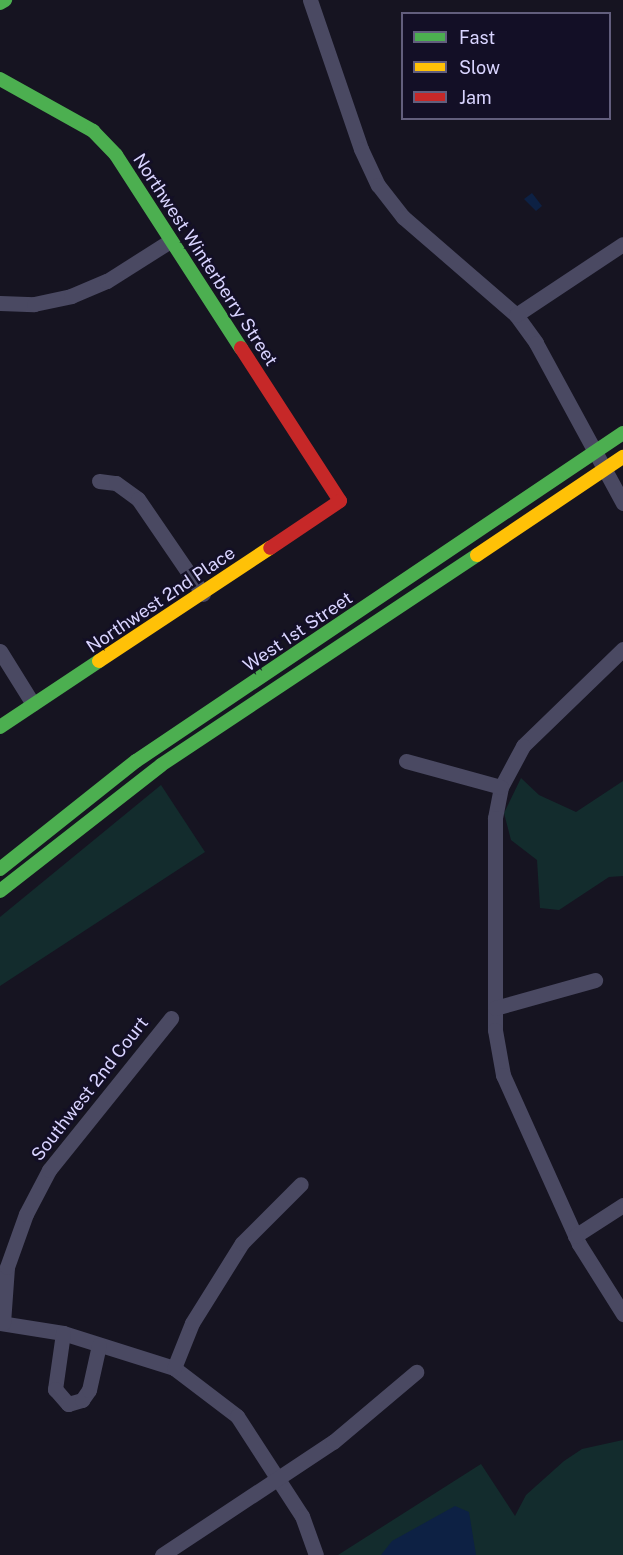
<!DOCTYPE html>
<style>
body{margin:0}
#map{position:relative;width:623px;height:1555px;overflow:hidden;background:#161421;font-family:"Public Sans",sans-serif}
div>[style]{position:absolute}
.green>*{inset:0;background:#132c2d}
.water>*{inset:0;background:#0d2144}
.street>*{height:15px;margin:-7.5px;padding:0 7.5px;transform-origin:7.5px;border-radius:7.5px;background:#4a4962}
.fast>*{height:14px;margin:-7px;padding:0 7px;transform-origin:7px;border-radius:7px;background:#4caf50}
.slow>*{height:14px;margin:-7px;padding:0 7px;transform-origin:7px;border-radius:7px;background:#ffc107}
.jam>*{height:14px;margin:-7px;padding:0 7px;transform-origin:7px;border-radius:7px;background:#c62828}
span{translate:-50% -50%;white-space:nowrap;text-align:center;line-height:1.15;-webkit-text-stroke:5px #130f26;paint-order:stroke}
.street-label{font-size:18px;color:#d9d4ff}
.legend{position:absolute;left:401px;top:12px;width:210px;height:108px;box-sizing:border-box;background:#130f26;border:2px solid #625e7d;margin:0;padding:8px 10px;list-style:none;font-size:18px;color:#d9d4ff}
.legend li{display:flex;align-items:center;gap:12px;height:30px}
.legend b{width:30px;border:2px solid #625e7d}
</style>
<div id="map">
<div class="green">
<i style="clip-path:polygon(521px 778px,539px 795px,576px 812px,623px 781px,623px 876px,609px 877px,559px 910px,540px 908px,537px 860px,511px 840px,504px 813px)"></i>
<i style="clip-path:polygon(161px 785px,205px 852px,0 986px,0 917px)"></i>
<i style="clip-path:polygon(623px 1440px,623px 1555px,338px 1555px,481px 1464px,515px 1516px,526px 1495px,564px 1461px,582px 1449px)"></i>
</div>
<div class="water">
<i style="clip-path:polygon(532px 193px,542px 206px,536px 211px,524px 199px)"></i>
<i style="clip-path:polygon(455px 1506px,469px 1512px,476px 1555px,381px 1555px,392px 1541px)"></i>
</div>
<div class="street">
<i style="left:310px;top:0;width:157px;rotate:71.1deg"></i>
<i style="left:361px;top:149px;width:40px;rotate:65deg"></i>
<i style="left:378px;top:185px;width:41px;rotate:52deg"></i>
<i style="left:403px;top:217px;width:150px;rotate:40.9deg"></i>
<i style="left:516px;top:315px;width:34px;rotate:54deg"></i>
<i style="left:536px;top:343px;width:182px;rotate:61.5deg"></i>
<i style="left:0;top:303px;width:34px;rotate:2deg"></i>
<i style="left:34px;top:304px;width:38px;rotate:-12deg"></i>
<i style="left:71px;top:296px;width:39px;rotate:-23deg"></i>
<i style="left:107px;top:281px;width:75px;rotate:-32.4deg"></i>
<i style="left:516px;top:315px;width:128px;rotate:-33.6deg"></i>
<i style="left:99px;top:481px;width:17px;rotate:7deg"></i>
<i style="left:116px;top:483px;width:27px;rotate:36deg"></i>
<i style="left:138px;top:499px;width:115px;rotate:55.6deg"></i>
<i style="left:623px;top:649px;width:139px;rotate:135.9deg"></i>
<i style="left:523px;top:746px;width:47px;rotate:118.2deg"></i>
<i style="left:501px;top:787px;width:32px;rotate:101deg"></i>
<i style="left:495px;top:818px;width:212px;rotate:90deg"></i>
<i style="left:495px;top:1030px;width:46px;rotate:79.9deg"></i>
<i style="left:503px;top:1075px;width:185px;rotate:65.8deg"></i>
<i style="left:579px;top:1244px;width:83px;rotate:57.8deg"></i>
<i style="left:0;top:651px;width:62px;rotate:58.1deg"></i>
<i style="left:406px;top:761px;width:98px;rotate:15.3deg"></i>
<i style="left:495px;top:1008px;width:104px;rotate:-15.6deg"></i>
<i style="left:575px;top:1236px;width:57px;rotate:-32.9deg"></i>
<i style="left:0;top:1323px;width:64px;rotate:9deg"></i>
<i style="left:63px;top:1333px;width:116px;rotate:17.5deg"></i>
<i style="left:174px;top:1368px;width:79px;rotate:37.3deg"></i>
<i style="left:237px;top:1416px;width:119px;rotate:57deg"></i>
<i style="left:302px;top:1516px;width:41px;rotate:70.3deg"></i>
<i style="left:3px;top:1323px;width:56px;rotate:-85.9deg"></i>
<i style="left:7px;top:1267px;width:56px;rotate:-70.3deg"></i>
<i style="left:26px;top:1214px;width:50px;rotate:-62.4deg"></i>
<i style="left:49px;top:1170px;width:195px;rotate:-51.2deg"></i>
<i style="left:63px;top:1333px;width:57px;rotate:98.1deg"></i>
<i style="left:55px;top:1389px;width:20px;rotate:49deg"></i>
<i style="left:68px;top:1404px;width:15px;rotate:-16deg"></i>
<i style="left:82px;top:1400px;width:12px;rotate:-55deg"></i>
<i style="left:89px;top:1390px;width:46px;rotate:-77.5deg"></i>
<i style="left:174px;top:1368px;width:48px;rotate:-68.2deg"></i>
<i style="left:192px;top:1323px;width:94px;rotate:-58deg"></i>
<i style="left:242px;top:1243px;width:83px;rotate:-45deg"></i>
<i style="left:162px;top:1555px;width:205px;rotate:-33.5deg"></i>
<i style="left:333px;top:1442px;width:109px;rotate:-40.1deg"></i>
</div>
<div class="fast">
<i style="left:0;top:3px;width:6px;rotate:-31deg"></i>
<i style="left:0;top:79px;width:107px;rotate:29.2deg"></i>
<i style="left:93px;top:131px;width:33px;rotate:46deg"></i>
<i style="left:116px;top:155px;width:230px;rotate:57.1deg"></i>
<i style="left:0;top:727px;width:119px;rotate:-33.7deg"></i>
<i style="left:0;top:869px;width:174px;rotate:-38.5deg"></i>
<i style="left:136px;top:761px;width:587px;rotate:-33.96deg"></i>
<i style="left:0;top:891px;width:204px;rotate:-38deg"></i>
<i style="left:161px;top:765px;width:379px;rotate:-33.6deg"></i>
</div>
<div class="slow">
<i style="left:477px;top:555px;width:176px;rotate:-33.9deg"></i>
<i style="left:99px;top:661px;width:205px;rotate:-33.5deg"></i>
</div>
<div class="jam">
<i style="left:241px;top:348px;width:182px;rotate:57.1deg"></i>
<i style="left:340px;top:501px;width:84px;rotate:146.1deg"></i>
</div>
<div class="street-label">
<span style="left:205px;top:260px;rotate:57deg">Northwest Winterberry Street</span>
<span style="left:161px;top:600px;rotate:-34deg">Northwest 2nd Place</span>
<span style="left:298px;top:632px;rotate:-34deg">West 1st Street</span>
<span style="left:90px;top:1089px;rotate:-52deg">Southwest 2nd Court</span>
</div>
<ul class="legend">
<li><b style="height:8px;background:#4caf50"></b>Fast</li>
<li><b style="height:8px;background:#ffc107"></b>Slow</li>
<li><b style="height:8px;background:#c62828"></b>Jam</li>
</ul>
</div>
